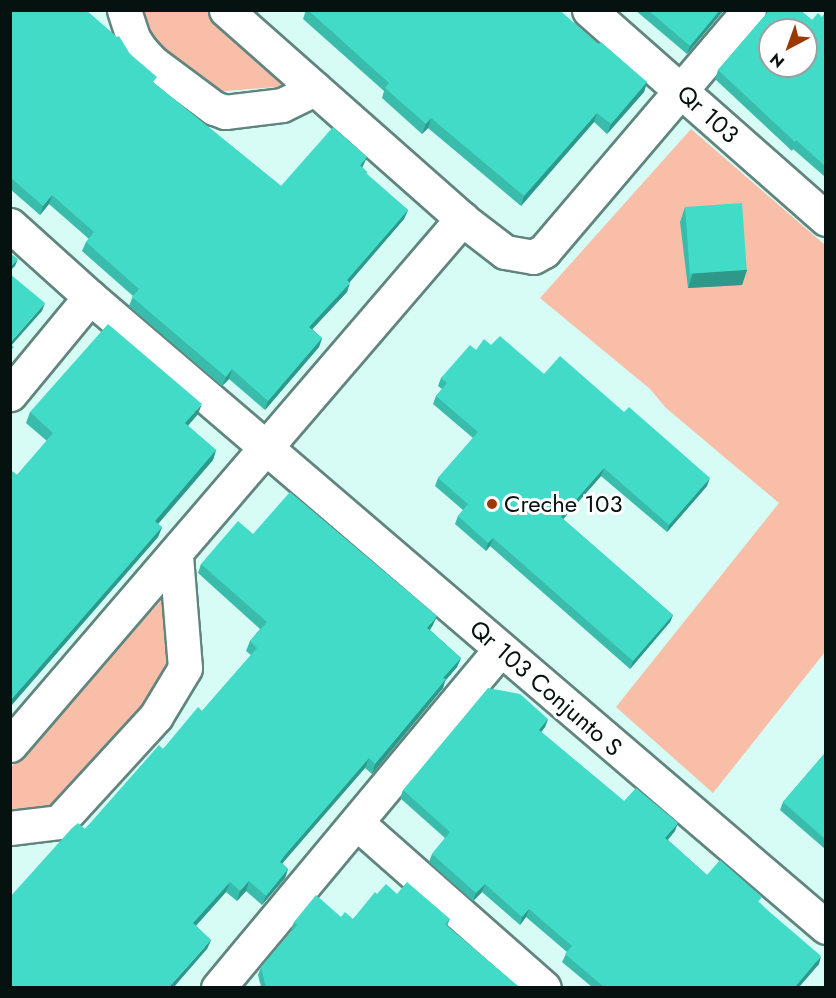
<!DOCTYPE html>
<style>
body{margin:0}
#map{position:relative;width:836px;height:998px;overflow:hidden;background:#d6fcf5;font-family:Jost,sans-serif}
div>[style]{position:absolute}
.green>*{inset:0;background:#f9bea7}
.roads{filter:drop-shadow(2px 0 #61857e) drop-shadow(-2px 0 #61857e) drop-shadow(0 2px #61857e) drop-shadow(0 -2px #61857e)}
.minor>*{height:33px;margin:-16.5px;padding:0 16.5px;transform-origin:16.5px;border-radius:16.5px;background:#fff}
.wall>*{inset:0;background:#39bcab}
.shaded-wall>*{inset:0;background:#2e998b}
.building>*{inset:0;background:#42dbc7;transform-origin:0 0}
.dots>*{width:16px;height:16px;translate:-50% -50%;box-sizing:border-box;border:3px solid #fff;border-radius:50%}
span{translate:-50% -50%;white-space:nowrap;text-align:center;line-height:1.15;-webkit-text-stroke:6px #fff;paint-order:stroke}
.street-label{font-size:24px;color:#051210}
.poi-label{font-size:24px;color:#051210}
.left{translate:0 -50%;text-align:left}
.frame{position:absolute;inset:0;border:12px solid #051210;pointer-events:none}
.north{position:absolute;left:758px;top:18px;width:60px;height:60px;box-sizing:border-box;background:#fff;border:2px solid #9ba09f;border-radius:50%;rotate:221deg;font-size:16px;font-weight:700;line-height:24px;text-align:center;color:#051210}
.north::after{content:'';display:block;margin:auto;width:21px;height:27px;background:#9c3801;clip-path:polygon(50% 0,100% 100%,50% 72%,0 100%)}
</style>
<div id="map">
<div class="green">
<i style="clip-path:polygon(139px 11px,217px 11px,300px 85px,214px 92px,149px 38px)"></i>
<i style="clip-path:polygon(691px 129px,825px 245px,825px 652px,713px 793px,616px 707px,779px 503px,666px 408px,650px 389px,540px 298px)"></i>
<i style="clip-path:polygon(176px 584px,176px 671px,56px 815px,11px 818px,11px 767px)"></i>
</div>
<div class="roads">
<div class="minor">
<i style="left:124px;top:10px;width:29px;rotate:72deg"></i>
<i style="left:133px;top:38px;width:14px;rotate:56deg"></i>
<i style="left:141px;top:50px;width:16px;rotate:47deg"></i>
<i style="left:152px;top:62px;width:77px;rotate:36.6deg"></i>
<i style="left:214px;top:108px;width:12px;rotate:20deg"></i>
<i style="left:225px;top:112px;width:57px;rotate:-7deg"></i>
<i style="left:282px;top:105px;width:37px;rotate:-26deg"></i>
<i style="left:226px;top:10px;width:315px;rotate:41.5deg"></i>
<i style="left:462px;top:219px;width:54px;rotate:37.5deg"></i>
<i style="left:505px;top:252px;width:28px;rotate:10deg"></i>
<i style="left:533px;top:257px;width:13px;rotate:-29deg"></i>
<i style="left:544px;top:251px;width:316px;rotate:-49.6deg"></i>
<i style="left:589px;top:10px;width:316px;rotate:41.4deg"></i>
<i style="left:10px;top:225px;width:108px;rotate:42deg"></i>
<i style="left:90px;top:297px;width:126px;rotate:129.5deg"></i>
<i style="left:90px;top:297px;width:969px;rotate:40.56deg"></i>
<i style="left:10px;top:745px;width:694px;rotate:-49.33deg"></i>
<i style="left:357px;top:823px;width:249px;rotate:41.4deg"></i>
<i style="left:10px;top:828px;width:49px;rotate:-7deg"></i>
<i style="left:59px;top:822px;width:144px;rotate:-47.5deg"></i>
<i style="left:156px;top:716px;width:56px;rotate:-58.9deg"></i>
<i style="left:185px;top:668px;width:113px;rotate:-94.6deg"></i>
<i style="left:218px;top:988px;width:441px;rotate:-50.2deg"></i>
</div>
</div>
<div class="wall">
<i style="clip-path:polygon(10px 10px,130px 54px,154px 83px,281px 186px,363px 166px,362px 167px,367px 172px,366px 174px,408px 210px,404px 219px,349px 282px,347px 292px,312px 329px,322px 338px,319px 347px,265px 410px,229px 379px,222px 386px,129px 306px,133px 296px,82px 251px,86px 242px,89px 239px,49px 204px,40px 215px,10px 189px)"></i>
<i style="clip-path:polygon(306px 10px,559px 10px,598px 44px,647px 82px,644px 92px,607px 134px,594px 122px,521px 206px,428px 128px,422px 134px,382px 98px,384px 91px,303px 19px)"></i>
<i style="clip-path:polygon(635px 10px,724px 10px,687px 54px)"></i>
<i style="clip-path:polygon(767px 10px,800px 10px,812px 20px,822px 17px,825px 13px,825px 174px,824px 176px,793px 149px,792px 151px,715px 79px,718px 70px,767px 13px)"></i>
<i style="clip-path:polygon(685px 207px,747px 270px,742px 285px,688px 288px,680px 222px)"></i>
<i style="clip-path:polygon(491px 345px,544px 374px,707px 486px,667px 532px,601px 476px,563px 519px,673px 615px,670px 622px,630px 669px,490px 546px,486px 551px,455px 524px,458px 516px,463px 510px,435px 486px,438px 478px,473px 438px,433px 404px,436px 396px,442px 389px,438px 386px,441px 378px,476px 350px)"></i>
<i style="clip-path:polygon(30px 412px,198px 414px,188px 426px,216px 450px,213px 460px,158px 524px,162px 527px,158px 537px,10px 707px,10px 470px,17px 475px,47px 441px,26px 423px)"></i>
<i style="clip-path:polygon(253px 534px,433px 625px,430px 630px,461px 658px,457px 667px,445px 681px,443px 688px,372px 774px,365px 768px,282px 863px,288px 869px,285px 878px,262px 905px,246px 891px,237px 901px,226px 892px,196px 926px,211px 940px,207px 949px,85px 829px,163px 749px,202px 711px,251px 655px,246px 651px,250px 641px,260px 629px,198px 573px,201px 564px)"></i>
<i style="clip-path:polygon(548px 719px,545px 727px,541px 732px,624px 801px,675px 831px,668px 840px,707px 875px,760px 903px,819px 964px,799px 987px,592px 987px,562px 962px,567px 952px,526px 917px,520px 925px,482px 892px,473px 901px,429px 862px,432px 854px,445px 838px,400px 798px,403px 790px)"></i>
<i style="clip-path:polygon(825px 753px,825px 849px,780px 810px,783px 802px)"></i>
<i style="clip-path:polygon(377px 894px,397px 894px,450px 919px,447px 926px,519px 987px,261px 987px,258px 975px,261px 967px,292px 931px,291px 930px,294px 922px,341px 917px,353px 919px)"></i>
</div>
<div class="shaded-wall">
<i style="clip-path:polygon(720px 10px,724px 10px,687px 54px,690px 46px)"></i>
<i style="clip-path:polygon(647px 82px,644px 92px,607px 134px,611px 124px)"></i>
<i style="clip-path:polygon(597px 113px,594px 122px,521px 206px,524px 196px)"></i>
<i style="clip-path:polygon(431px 118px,428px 128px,422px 134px,426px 124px)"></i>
<i style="clip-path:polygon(367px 157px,363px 166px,356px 174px,360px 165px)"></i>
<i style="clip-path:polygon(52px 195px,49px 204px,40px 215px,43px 206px)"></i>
<i style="clip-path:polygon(408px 210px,404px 219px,344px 289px,347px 280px)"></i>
<i style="clip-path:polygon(18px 259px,15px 266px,10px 271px,10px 267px)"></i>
<i style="clip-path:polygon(747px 270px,742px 285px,688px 288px,693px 273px)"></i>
<i style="clip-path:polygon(350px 283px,347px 292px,306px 336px,309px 327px)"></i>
<i style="clip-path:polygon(45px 303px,42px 311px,10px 347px,10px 343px)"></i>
<i style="clip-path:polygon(322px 338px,319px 347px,265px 410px,268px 401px)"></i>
<i style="clip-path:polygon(232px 369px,229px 379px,222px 386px,226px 377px)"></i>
<i style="clip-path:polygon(202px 404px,198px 414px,181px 433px,185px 423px)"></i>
<i style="clip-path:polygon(216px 450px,213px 460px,151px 532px,155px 521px)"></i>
<i style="clip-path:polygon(604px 468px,601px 476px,558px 525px,561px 517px)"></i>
<i style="clip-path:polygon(710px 478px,707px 486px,667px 532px,669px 525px)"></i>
<i style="clip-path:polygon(162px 527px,158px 537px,10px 707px,10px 701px)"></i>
<i style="clip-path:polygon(493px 538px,490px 546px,486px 551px,488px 543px)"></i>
<i style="clip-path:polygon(673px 615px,670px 622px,630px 669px,633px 661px)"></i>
<i style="clip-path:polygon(437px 616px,433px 625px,424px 637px,427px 628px)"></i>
<i style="clip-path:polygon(461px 658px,457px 667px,445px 681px,443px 688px,372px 774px,375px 764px,443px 678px)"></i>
<i style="clip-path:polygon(548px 719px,545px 727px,536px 738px,539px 730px)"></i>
<i style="clip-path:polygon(369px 758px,365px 768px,281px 865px,280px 862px,285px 855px)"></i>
<i style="clip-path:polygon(678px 823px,675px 831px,662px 846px,665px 838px)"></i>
<i style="clip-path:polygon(288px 869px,285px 878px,262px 905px,266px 896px)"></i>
<i style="clip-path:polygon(249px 881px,246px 891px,237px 901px,240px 891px)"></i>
<i style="clip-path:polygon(230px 882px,226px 892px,189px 933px,193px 923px)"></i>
<i style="clip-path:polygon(485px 884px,482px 892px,473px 901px,476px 893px)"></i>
<i style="clip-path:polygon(529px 909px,526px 917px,520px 925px,522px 917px)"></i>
<i style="clip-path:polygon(211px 940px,207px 949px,174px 987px,169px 987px)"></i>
<i style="clip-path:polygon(821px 956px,819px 964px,799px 987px,795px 987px)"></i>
</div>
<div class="building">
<i style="clip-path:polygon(10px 10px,86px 10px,117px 37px,119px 36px,130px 54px,157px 77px,153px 82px,281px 186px,333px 127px,367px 157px,360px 165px,367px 172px,366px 173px,408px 210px,347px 280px,350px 283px,309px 327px,322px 338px,268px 401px,232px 369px,226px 377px,132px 297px,139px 289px,86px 242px,94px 232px,52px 195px,43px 206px,10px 177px,10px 160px,11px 159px,10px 158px)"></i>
<i style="clip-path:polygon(308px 10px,559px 10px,598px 44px,601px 42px,647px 82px,611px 124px,597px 113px,524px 196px,431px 118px,426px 124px,385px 88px,389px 83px)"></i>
<i style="clip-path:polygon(648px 10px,720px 10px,690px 46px)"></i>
<i style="clip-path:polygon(evenodd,768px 10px,800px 10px,812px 20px,818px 13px,822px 17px,825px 13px,825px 166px,796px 140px,795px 142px,718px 70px,767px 13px,768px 10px,770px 30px,806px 30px,806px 66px,770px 66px,770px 30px)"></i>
<i style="left:742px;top:203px;width:67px;height:57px;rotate:86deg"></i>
<i style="clip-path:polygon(10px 253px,18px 259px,10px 267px)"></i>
<i style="clip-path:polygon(10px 274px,45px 303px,10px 343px)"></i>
<i style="clip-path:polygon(108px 324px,202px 404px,185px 423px,216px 450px,155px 521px,162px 527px,10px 701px,10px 470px,17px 475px,53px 433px,30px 412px)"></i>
<i style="clip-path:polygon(500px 336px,544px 374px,560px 356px,624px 412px,629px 407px,710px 478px,669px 525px,604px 468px,561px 517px,673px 615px,633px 661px,493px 538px,488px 543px,458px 516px,468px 504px,438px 478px,478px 432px,436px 396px,447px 383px,441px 378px,470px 345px,476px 350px,484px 339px,491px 345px)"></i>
<i style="clip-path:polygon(10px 344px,14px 347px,10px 351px)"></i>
<i style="clip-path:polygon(290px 492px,437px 616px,427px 628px,461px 658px,443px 678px,446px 679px,375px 764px,369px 758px,285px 855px,280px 862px,288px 869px,266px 896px,249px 881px,240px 891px,230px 882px,193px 923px,211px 940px,169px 987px,10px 987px,10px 897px,72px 828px,78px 823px,85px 829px,159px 745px,163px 749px,198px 707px,202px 711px,257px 648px,250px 641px,267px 622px,201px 564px,238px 521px,253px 534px)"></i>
<i style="clip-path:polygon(488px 688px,520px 694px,548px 719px,539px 730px,624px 801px,636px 788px,678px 823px,665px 838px,707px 875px,720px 860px,762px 897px,758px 902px,821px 956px,795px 987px,604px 987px,565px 954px,572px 946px,529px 909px,522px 917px,485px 884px,476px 893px,432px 854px,450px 832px,403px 790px)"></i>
<i style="clip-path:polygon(825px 753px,825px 839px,783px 802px)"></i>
<i style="clip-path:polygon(407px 882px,450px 919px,445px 924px,519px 987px,266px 987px,261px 967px,297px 925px,294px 922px,316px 895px,341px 917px,345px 912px,353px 919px,375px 892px,377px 894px,386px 884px,397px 894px)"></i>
</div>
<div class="dots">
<i style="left:492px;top:504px;background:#9c3801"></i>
</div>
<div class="street-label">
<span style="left:708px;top:114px;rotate:42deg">Qr 103</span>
<span style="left:546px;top:688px;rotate:41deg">Qr 103 Conjunto S</span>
</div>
<div class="poi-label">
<span class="left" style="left:504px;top:504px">Creche 103</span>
</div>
<div class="frame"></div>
<div class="north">N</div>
</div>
